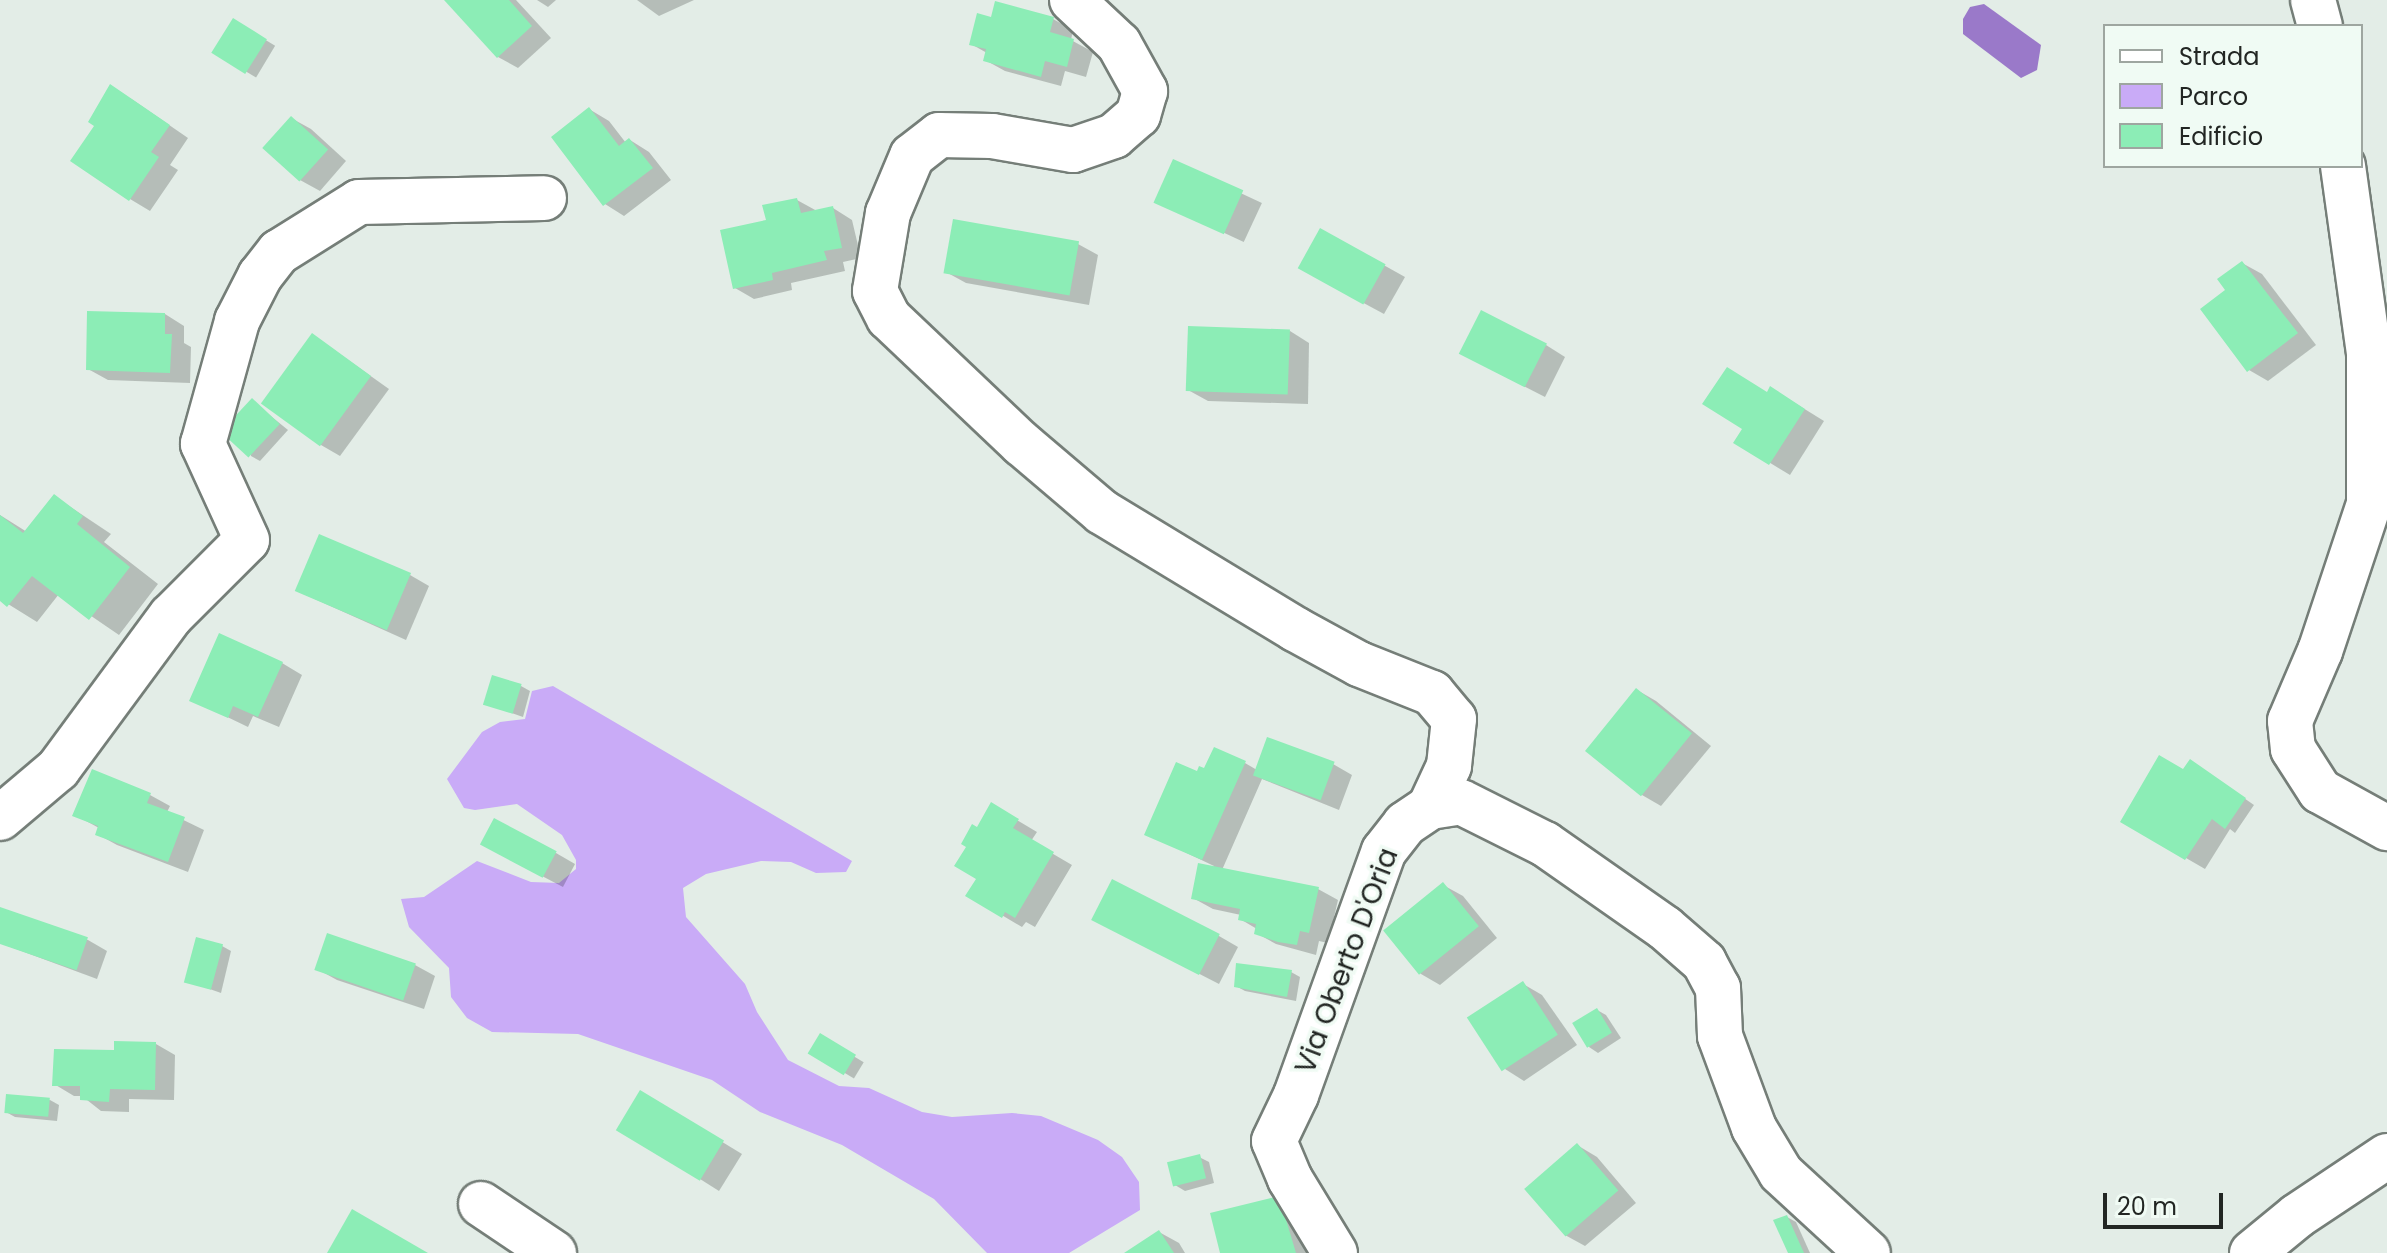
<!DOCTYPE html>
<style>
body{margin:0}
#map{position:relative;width:2387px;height:1253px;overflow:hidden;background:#e3ede7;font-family:Poppins,sans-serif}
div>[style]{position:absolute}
.green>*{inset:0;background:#c9abf7}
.water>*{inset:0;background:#9a79c9}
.shadow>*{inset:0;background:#0003;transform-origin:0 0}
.building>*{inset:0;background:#8cedb6;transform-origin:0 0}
.roads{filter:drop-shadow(2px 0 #757e78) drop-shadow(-2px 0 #757e78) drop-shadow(0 2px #757e78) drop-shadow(0 -2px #757e78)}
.minor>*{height:44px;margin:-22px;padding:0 22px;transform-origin:22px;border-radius:22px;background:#fff}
span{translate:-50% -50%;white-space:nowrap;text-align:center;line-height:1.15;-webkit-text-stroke:7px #f0fbf4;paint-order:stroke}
.street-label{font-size:28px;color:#222623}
.legend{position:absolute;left:2103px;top:24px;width:260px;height:144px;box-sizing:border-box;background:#f0fbf4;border:2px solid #9ea6a0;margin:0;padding:10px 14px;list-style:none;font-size:24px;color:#222623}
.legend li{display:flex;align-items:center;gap:16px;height:40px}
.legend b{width:40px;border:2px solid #9ea6a0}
.scale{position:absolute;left:2103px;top:1193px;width:120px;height:36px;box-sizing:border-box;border:4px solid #222623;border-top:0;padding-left:10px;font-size:24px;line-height:28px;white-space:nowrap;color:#222623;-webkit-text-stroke:6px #f0fbf4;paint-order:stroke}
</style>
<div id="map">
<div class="green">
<i style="clip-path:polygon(553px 686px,852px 861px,846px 872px,816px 873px,791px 862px,761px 861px,706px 874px,683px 888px,686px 917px,745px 984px,757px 1012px,788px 1060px,839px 1086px,869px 1088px,922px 1112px,952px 1117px,1012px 1113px,1041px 1116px,1098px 1140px,1122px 1157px,1139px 1182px,1140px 1210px,1069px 1253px,987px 1253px,934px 1199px,842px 1145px,760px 1112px,712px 1080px,578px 1034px,492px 1032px,467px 1018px,451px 997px,449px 968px,409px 927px,401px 899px,424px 897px,477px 861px,531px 882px,559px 883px,576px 869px,576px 860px,562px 835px,517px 804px,475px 810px,464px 808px,447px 779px,482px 732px,500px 722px,525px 719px,532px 691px)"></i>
</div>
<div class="water">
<i style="clip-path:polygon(1984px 4px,2041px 45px,2037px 70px,2021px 78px,1963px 34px,1963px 19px,1970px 7px)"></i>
</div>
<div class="shadow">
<i style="clip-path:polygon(446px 0,516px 0,551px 38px,518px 68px,498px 57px)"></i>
<i style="clip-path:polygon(537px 0,556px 0,548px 7px)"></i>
<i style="clip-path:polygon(637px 0,694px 0,659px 16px)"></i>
<i style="clip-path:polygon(1053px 19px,1073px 30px,1071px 40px,1093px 52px,1086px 77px,1065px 71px,1061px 86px,1005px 71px,985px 60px,987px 53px,971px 44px,992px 20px)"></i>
<i style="left:234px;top:21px;width:48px;height:37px;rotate:31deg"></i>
<i style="clip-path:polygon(130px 98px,188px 138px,170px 165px,178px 170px,150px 211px,130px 199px)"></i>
<i style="clip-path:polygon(589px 109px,609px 121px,626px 143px,630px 140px,649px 152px,671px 180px,624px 216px,605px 204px)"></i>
<i style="clip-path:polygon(291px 118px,311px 129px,346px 161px,320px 191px,300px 180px)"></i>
<i style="left:1174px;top:162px;width:97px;height:43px;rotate:25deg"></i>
<i style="clip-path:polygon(797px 200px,817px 211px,833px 208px,852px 220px,861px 258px,843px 262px,845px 271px,791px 283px,792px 290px,754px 299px,735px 288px,768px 222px)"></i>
<i style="clip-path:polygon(1321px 230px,1405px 277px,1384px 314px,1319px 279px)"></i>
<i style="clip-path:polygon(1078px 244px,1098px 255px,1089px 305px,966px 283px,946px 272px)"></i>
<i style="clip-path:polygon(2242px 263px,2262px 274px,2316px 345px,2268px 381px,2249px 370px)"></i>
<i style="clip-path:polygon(165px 314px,184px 326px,184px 343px,191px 347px,190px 383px,108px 380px,88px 369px)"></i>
<i style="clip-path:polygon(1290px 331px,1309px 343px,1308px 404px,1208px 401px,1188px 390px)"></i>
<i style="clip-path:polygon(313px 335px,389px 389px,340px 456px,321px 445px)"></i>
<i style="clip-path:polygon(1546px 345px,1565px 357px,1545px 397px,1481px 364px)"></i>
<i style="clip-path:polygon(1768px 394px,1790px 400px,1824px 421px,1790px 475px,1736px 442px)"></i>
<i style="clip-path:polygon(252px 401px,288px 430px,260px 461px,251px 456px)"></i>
<i style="clip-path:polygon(54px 496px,111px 534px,104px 542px,158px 584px,119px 635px,59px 594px,37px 622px,0 599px,0 515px,27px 532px)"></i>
<i style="clip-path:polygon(410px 575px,429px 586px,406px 640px,297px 591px)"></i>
<i style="clip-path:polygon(282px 663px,302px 675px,279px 727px,253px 716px,248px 727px,192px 700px)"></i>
<i style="clip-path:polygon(521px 686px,530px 691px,523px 717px,486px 704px)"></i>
<i style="clip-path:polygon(1637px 690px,1656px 701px,1711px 746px,1661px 806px,1642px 795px,1587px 750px)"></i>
<i style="clip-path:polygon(1245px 763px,1257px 770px,1333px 764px,1352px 775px,1339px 810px,1262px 779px,1222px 870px,1318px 889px,1338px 900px,1328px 943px,1319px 941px,1316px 955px,1276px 944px,1256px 933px,1257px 929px,1240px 919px,1241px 915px,1213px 909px,1193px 898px,1214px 866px,1147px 834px,1198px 774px)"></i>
<i style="clip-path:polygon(2199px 767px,2254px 805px,2235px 833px,2230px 829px,2205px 869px,2122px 821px)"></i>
<i style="clip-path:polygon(150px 795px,170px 806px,167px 812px,204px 830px,188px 872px,117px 845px,97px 834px,99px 828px,75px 815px)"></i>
<i style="clip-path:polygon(992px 805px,1037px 832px,1031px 841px,1072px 865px,1035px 927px,1026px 922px,1022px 927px,968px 895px,978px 878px)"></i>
<i style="clip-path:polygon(556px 853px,575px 864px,563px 887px,502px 855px)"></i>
<i style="clip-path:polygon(1443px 885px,1463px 896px,1497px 938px,1440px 985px,1421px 974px,1386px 931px)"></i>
<i style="clip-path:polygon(0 909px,88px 940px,107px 951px,97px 979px,0 943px)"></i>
<i style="clip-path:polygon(1114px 930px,1219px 936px,1238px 947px,1219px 984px)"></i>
<i style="clip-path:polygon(222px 946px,231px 951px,221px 993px,187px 981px)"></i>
<i style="clip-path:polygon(415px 965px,435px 976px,424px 1009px,337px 980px,317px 969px)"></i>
<i style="clip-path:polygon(1291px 972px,1300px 977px,1296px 1001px,1245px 991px,1236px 986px)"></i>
<i style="clip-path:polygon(1523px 984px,1542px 995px,1577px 1045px,1524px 1081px,1505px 1069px)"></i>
<i style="clip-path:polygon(1597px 1010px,1606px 1015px,1621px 1038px,1598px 1053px,1589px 1047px)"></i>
<i style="left:820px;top:1036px;width:51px;height:19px;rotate:31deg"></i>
<i style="clip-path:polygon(156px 1044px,175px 1055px,174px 1100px,129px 1099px,129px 1112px,101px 1111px,82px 1096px,74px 1096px,54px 1084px,116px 1052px)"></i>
<i style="clip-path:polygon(50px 1100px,59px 1105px,57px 1121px,15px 1117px,6px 1112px)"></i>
<i style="clip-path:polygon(660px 1104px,742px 1154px,719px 1191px,700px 1179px)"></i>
<i style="clip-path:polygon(1577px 1145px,1597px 1157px,1636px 1203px,1585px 1246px,1565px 1235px)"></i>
<i style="clip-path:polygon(1199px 1157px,1209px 1162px,1214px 1183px,1185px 1191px,1175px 1185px)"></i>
<i style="clip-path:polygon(1279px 1198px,1310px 1253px,1222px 1253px)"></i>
<i style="clip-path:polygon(1787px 1217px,1796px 1222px,1810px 1253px,1790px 1253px)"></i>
<i style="clip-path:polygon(1159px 1232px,1179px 1243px,1185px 1253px,1127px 1253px)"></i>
</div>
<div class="building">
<i style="clip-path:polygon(444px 0,509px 0,532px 26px,497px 58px)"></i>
<i style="clip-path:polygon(995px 1px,1054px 17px,1050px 32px,1074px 39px,1067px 67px,1045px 61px,1041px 77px,983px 61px,986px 49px,969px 45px,977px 13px,991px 17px)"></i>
<i style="left:233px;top:18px;width:40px;height:41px;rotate:32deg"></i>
<i style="clip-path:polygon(110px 84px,170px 125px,151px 152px,159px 157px,129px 201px,70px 161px,94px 126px,88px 122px)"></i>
<i style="clip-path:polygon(589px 107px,619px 146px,629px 138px,653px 168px,603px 206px,551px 137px)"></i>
<i style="left:291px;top:116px;width:50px;height:43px;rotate:42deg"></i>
<i style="left:1173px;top:159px;width:77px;height:48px;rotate:24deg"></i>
<i style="clip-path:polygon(797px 198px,801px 213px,833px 206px,842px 248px,824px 251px,827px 260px,772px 273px,773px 280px,733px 289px,720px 230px,766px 220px,762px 205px)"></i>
<i style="left:953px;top:219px;width:128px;height:55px;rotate:10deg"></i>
<i style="left:1320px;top:228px;width:75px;height:46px;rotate:29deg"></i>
<i style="clip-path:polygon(2242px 261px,2298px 333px,2247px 372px,2200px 309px,2225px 290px,2217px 279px)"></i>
<i style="left:1481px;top:310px;width:74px;height:49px;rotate:27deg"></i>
<i style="clip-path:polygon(87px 311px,165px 313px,165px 334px,172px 334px,170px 373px,86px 370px)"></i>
<i style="left:1188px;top:326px;width:102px;height:65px;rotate:2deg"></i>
<i style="left:312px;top:333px;width:73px;height:87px;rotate:36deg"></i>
<i style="clip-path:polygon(1727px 367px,1767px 392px,1770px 386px,1805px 409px,1769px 465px,1733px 443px,1742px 429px,1702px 404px)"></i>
<i style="left:252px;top:398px;width:38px;height:46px;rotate:43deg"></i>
<i style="clip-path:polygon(54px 494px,83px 516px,77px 524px,130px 567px,89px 620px,32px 576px,7px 607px,0 601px,0 515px,23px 533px)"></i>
<i style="left:319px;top:534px;width:100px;height:62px;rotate:23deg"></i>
<i style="clip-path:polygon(219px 633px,283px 662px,258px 717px,233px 706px,228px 718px,189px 701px)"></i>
<i style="left:492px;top:675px;width:31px;height:31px;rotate:17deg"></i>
<i style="left:1636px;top:688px;width:72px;height:81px;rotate:39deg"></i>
<i style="left:1267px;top:737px;width:72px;height:41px;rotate:20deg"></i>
<i style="clip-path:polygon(1214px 747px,1246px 761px,1202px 860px,1144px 835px,1176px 762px,1197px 771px,1199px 766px,1204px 768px)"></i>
<i style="clip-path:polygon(2159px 755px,2183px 769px,2190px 759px,2246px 798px,2225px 829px,2212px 819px,2185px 860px,2120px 822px)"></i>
<i style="clip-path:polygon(92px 769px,151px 793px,147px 803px,185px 817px,168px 862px,95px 835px,98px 826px,72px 816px)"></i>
<i style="clip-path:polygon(991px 802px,1019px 819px,1013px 828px,1054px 852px,1015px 918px,1005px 912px,1002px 918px,965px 896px,976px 879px,954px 866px,966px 847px,961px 844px,972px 824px,977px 827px)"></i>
<i style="left:494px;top:818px;width:71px;height:30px;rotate:28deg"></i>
<i style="clip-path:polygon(1198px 863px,1319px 887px,1309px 933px,1300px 931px,1297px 945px,1278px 942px,1254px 934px,1256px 924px,1238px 920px,1240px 909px,1191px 899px)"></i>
<i style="left:1112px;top:879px;width:121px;height:46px;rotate:27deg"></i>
<i style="left:1443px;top:882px;width:57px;height:77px;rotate:51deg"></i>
<i style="left:0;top:907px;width:93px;height:35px;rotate:19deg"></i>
<i style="left:327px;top:933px;width:94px;height:39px;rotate:19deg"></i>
<i style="left:196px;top:937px;width:28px;height:47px;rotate:15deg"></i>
<i style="clip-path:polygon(1236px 963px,1292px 970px,1287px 997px,1234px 987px)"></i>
<i style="left:1523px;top:981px;width:64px;height:67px;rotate:57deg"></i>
<i style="left:1597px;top:1008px;width:29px;height:29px;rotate:59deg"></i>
<i style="left:820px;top:1033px;width:42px;height:24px;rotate:31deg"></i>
<i style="clip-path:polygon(114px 1041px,156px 1042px,155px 1090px,110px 1089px,109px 1102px,80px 1100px,80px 1086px,52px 1086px,54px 1049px,114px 1050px)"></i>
<i style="left:640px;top:1090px;width:98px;height:47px;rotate:31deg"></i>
<i style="left:6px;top:1094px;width:44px;height:19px;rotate:5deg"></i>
<i style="left:1577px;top:1143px;width:63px;height:70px;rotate:49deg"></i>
<i style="left:1200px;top:1154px;width:25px;height:34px;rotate:76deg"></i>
<i style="clip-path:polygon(1279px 1196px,1296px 1253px,1220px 1253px,1210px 1213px)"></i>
<i style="clip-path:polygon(352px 1209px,428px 1253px,327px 1253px)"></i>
<i style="clip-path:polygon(1787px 1215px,1804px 1253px,1788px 1253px,1773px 1220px)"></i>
<i style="clip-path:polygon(1159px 1230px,1174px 1253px,1124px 1253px)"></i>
</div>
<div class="roads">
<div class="minor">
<i style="left:1072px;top:0;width:64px;rotate:43.1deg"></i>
<i style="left:1119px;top:44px;width:54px;rotate:61deg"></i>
<i style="left:1145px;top:91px;width:25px;rotate:106deg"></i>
<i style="left:1138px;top:115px;width:32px;rotate:139deg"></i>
<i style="left:1114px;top:136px;width:43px;rotate:161.1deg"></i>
<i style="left:1073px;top:150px;width:82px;rotate:-170.2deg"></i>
<i style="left:992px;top:136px;width:53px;rotate:-178.9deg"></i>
<i style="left:939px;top:135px;width:34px;rotate:142deg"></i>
<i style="left:912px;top:156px;width:62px;rotate:112.8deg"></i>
<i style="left:888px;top:213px;width:79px;rotate:99.5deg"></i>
<i style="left:875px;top:291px;width:30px;rotate:63deg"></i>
<i style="left:889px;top:318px;width:183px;rotate:43.5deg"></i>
<i style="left:1022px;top:444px;width:105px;rotate:40.4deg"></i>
<i style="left:1102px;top:512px;width:226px;rotate:31.2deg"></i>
<i style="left:1295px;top:629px;width:73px;rotate:28.7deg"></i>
<i style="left:1359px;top:664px;width:79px;rotate:21.7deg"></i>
<i style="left:1432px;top:693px;width:34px;rotate:50deg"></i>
<i style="left:1454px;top:719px;width:47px;rotate:96.1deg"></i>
<i style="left:1449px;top:766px;width:45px;rotate:114.9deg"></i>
<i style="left:2313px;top:0;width:27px;rotate:75deg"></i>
<i style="left:2343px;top:166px;width:189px;rotate:82.1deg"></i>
<i style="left:2369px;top:353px;width:151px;rotate:90deg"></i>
<i style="left:2369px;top:504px;width:155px;rotate:108.4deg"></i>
<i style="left:2320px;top:651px;width:76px;rotate:113.2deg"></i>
<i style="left:2290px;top:721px;width:28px;rotate:84deg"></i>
<i style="left:2293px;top:749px;width:50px;rotate:57.3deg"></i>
<i style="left:2320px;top:791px;width:77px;rotate:28.9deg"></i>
<i style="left:0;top:818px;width:76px;rotate:-40.2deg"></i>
<i style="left:58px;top:769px;width:190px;rotate:-53.6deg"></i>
<i style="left:171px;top:616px;width:107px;rotate:-45deg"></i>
<i style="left:247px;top:540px;width:106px;rotate:-114.6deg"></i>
<i style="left:203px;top:444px;width:128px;rotate:-74.5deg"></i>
<i style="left:237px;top:321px;width:51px;rotate:-62.9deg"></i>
<i style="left:260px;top:276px;width:31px;rotate:-52deg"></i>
<i style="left:279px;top:252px;width:94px;rotate:-32deg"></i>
<i style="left:359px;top:202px;width:185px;rotate:-1.2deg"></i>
<i style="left:481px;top:1204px;width:88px;rotate:33.9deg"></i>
<i style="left:1335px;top:1253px;width:87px;rotate:-121.3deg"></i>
<i style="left:1290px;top:1179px;width:41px;rotate:-112.8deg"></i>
<i style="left:1274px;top:1141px;width:51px;rotate:-64.4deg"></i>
<i style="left:1296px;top:1095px;width:259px;rotate:-70.2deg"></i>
<i style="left:1384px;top:851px;width:34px;rotate:-52deg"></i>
<i style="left:1405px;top:824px;width:30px;rotate:-34deg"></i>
<i style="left:1430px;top:807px;width:31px;rotate:-9deg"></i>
<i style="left:1461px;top:802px;width:94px;rotate:26.6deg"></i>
<i style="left:1545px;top:844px;width:146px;rotate:35deg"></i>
<i style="left:1665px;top:928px;width:52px;rotate:41.1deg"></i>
<i style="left:1704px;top:962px;width:30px;rotate:62deg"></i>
<i style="left:1718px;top:988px;width:48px;rotate:87.6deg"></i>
<i style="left:1720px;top:1036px;width:98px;rotate:69.7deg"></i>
<i style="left:1754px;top:1128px;width:52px;rotate:59deg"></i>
<i style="left:1781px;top:1173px;width:118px;rotate:42.6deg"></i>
<i style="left:2252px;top:1253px;width:58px;rotate:-39.4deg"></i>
<i style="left:2297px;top:1216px;width:108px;rotate:-33.7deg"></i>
</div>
</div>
<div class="street-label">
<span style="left:1347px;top:961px;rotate:-69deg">Via Oberto D'Oria</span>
</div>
<ul class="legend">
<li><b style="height:10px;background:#fff"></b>Strada</li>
<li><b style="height:22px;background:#c9abf7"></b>Parco</li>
<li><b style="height:22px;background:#8cedb6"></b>Edificio</li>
</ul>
<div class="scale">20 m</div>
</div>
